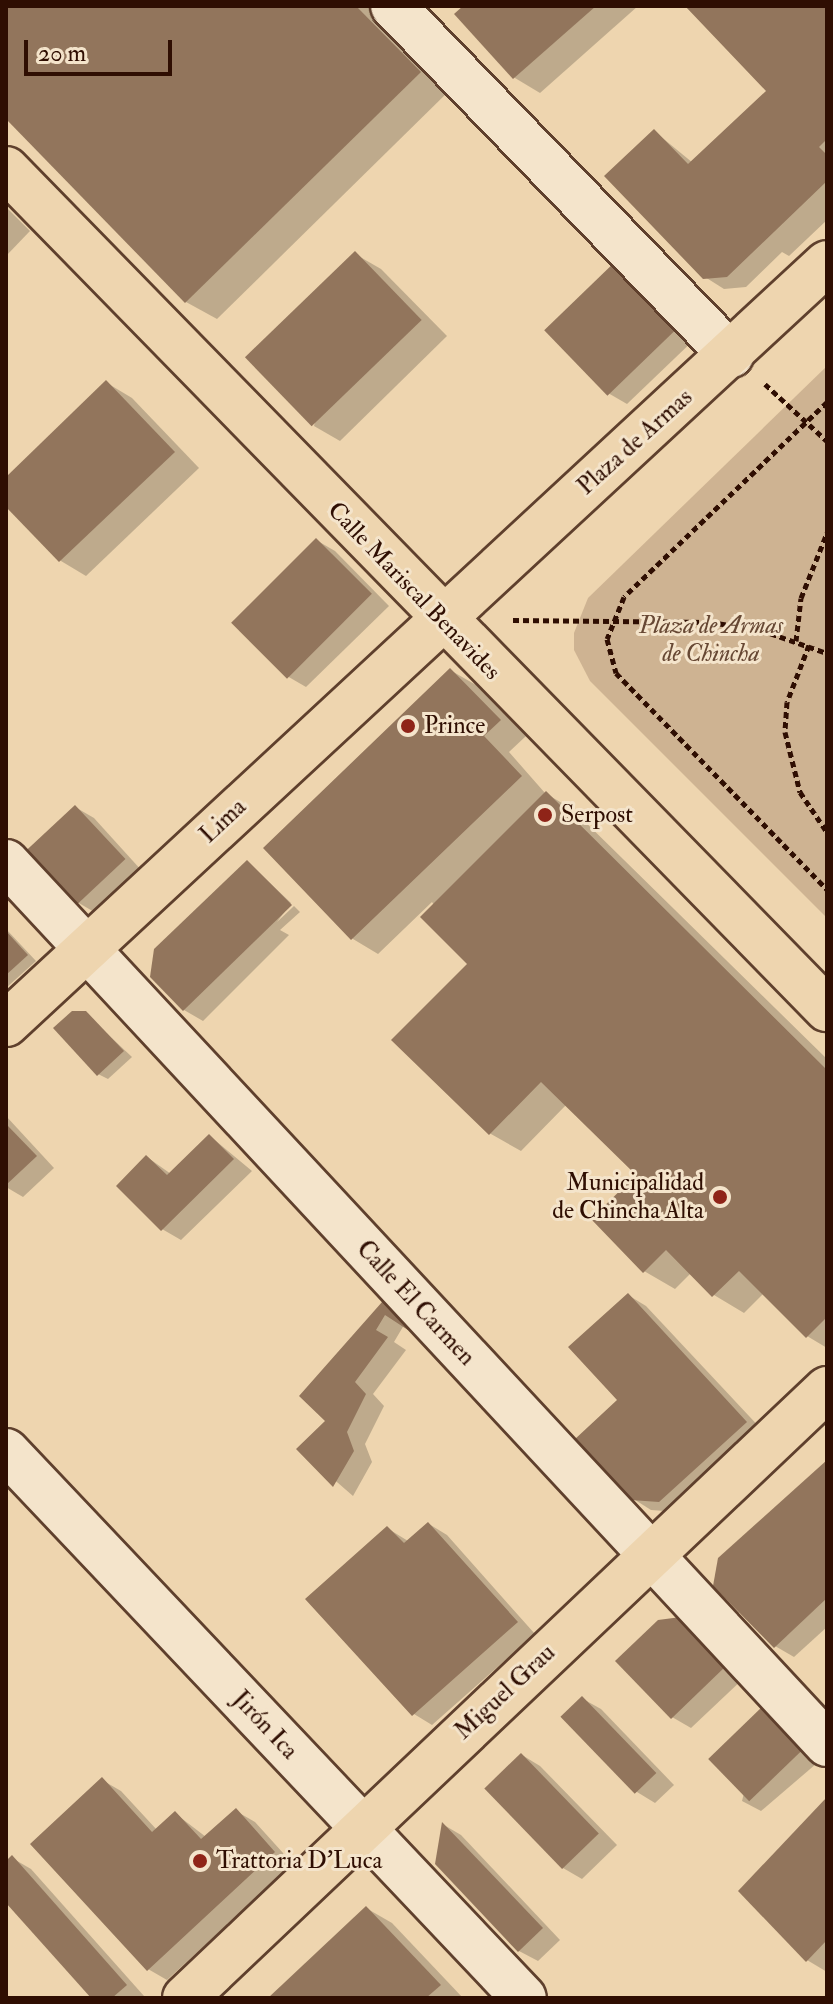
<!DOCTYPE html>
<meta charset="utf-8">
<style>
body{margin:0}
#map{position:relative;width:833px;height:2004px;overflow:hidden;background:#eed5af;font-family:"IM FELL Double Pica",serif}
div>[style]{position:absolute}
.green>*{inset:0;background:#ceb392}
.shadow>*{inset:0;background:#0003}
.building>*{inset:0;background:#92755c;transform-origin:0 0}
.path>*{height:5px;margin-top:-2.5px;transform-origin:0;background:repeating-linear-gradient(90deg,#2f0e02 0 6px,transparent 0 10px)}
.roads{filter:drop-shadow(2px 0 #5f402d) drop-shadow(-2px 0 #5f402d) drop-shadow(0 2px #5f402d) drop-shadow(0 -2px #5f402d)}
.street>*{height:44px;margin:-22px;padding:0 22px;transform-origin:22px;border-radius:22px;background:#f4e4cb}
.primary>*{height:44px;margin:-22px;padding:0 22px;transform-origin:22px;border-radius:22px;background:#eed5af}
.highway>*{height:44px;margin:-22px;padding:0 22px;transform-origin:22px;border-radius:22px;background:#eed5af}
.dots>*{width:22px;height:22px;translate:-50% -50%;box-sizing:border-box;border:4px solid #f4e4cb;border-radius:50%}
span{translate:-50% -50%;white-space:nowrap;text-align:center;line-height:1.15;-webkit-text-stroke:6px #f4e4cb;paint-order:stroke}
.street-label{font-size:24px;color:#2f0e02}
.park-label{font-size:24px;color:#674834;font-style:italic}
.poi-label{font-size:24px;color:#2f0e02}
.left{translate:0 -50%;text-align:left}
.right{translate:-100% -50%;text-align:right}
.frame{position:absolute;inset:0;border:8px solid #2f0e02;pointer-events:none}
.scale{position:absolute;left:24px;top:40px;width:148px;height:36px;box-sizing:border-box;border:4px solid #2f0e02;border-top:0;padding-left:10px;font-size:24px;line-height:28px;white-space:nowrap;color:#2f0e02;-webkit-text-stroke:6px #f4e4cb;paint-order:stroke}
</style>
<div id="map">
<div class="green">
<i style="clip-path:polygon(827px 366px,827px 918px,590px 681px,574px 650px,574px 633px,588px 598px)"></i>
</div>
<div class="shadow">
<i style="clip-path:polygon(6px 6px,367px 6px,450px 90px,217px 319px,186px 302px,6px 117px)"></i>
<i style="clip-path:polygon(466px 6px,638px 6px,540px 93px,515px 78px,457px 14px)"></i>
<i style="clip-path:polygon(687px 6px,827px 6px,827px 220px,789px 256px,782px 252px,746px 287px,724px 289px,705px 277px,654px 131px,693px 163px,768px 91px)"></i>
<i style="clip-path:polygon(6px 207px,30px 231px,6px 256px)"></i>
<i style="clip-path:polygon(355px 254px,381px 269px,447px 336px,340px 441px,314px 426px)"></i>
<i style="clip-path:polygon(619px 260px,699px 335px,627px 404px,608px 393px)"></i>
<i style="clip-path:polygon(107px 383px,132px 398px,199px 468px,86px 576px,61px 561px,6px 504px,6px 480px)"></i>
<i style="clip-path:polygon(316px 540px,335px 551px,389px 606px,306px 687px,287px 676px)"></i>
<i style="clip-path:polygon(450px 670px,476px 685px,526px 736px,509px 752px,545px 793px,572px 809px,827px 1059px,827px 1348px,807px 1336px,764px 1293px,744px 1313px,714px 1295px,691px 1273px,675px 1289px,644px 1271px,639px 1175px,567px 1104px,521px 1151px,491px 1134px,394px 1040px,476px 972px,432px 902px,378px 954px,353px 939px,266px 848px)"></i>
<i style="clip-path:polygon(75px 807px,94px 818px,142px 871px,96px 913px,77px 902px)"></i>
<i style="clip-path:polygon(248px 862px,291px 903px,277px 922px,294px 906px,300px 912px,280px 930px,289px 935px,203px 1021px,184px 1010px,152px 976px)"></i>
<i style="clip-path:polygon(6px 929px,36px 961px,6px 988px)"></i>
<i style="clip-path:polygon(85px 1013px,132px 1057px,108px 1079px,98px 1074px)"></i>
<i style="clip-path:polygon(6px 1116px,54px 1168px,23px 1197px,6px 1187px)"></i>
<i style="clip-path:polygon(210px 1136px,252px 1171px,181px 1240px,162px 1229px,147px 1157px,171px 1174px)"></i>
<i style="clip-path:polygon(391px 1295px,427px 1339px,404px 1325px,394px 1342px,406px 1350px,373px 1394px,384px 1406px,365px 1444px,372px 1462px,353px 1496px,299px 1449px,327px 1420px)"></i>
<i style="clip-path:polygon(628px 1295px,646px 1306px,765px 1433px,678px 1512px,651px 1510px,632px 1498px,620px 1400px)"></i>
<i style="clip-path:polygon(827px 1462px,827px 1627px,794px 1657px,775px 1646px)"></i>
<i style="clip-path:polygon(429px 1524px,447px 1535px,535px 1634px,432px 1725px,414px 1714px,387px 1528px,408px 1541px)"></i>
<i style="clip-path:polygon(659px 1622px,745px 1677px,691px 1728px,672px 1717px)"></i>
<i style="clip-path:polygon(583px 1699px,601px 1709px,674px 1785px,655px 1803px,637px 1792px)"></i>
<i style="clip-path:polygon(766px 1707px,823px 1758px,761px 1811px,742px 1801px)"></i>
<i style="clip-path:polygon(522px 1755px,540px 1766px,617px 1845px,582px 1879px,563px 1868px)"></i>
<i style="clip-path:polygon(102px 1780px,121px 1791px,157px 1830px,176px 1814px,206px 1837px,236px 1811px,255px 1822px,293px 1864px,167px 1980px,148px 1969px)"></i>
<i style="clip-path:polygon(827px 1800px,827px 1972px,807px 1960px)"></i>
<i style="clip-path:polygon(444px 1825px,461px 1835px,560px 1940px,538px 1961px,519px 1951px)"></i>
<i style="clip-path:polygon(12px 1858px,31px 1869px,144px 1996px,94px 1998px,6px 1900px,6px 1863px)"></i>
<i style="clip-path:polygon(366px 1908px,392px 1923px,463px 1998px,271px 1998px)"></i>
</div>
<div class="building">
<i style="clip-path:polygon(6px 6px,356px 6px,421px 72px,185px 303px,6px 119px)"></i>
<i style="clip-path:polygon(463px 6px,596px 6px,513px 79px,454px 14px)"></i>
<i style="clip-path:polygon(685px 6px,827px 6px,827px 139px,819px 147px,827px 155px,827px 181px,727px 277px,703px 279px,604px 176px,654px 129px,688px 164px,766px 91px)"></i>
<i style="left:355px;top:251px;width:96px;height:153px;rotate:46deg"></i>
<i style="left:619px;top:258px;width:91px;height:104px;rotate:46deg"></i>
<i style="clip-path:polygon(106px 380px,175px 452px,59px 562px,6px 507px,6px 477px)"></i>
<i style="left:316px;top:538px;width:79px;height:120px;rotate:45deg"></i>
<i style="clip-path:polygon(450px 668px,501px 720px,484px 736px,522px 776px,351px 940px,263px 848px)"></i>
<i style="clip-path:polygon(546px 791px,827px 1070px,827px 1317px,806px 1338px,739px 1271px,712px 1297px,666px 1250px,643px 1273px,591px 1219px,636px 1175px,541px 1082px,489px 1135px,391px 1040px,467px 964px,420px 917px)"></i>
<i style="left:75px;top:805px;width:74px;height:66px;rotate:47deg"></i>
<i style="clip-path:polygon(247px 860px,292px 905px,183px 1011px,150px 977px,154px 949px)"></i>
<i style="clip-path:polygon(6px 931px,28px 955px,6px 975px)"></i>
<i style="clip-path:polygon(72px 1011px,86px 1011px,124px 1051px,97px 1076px,53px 1028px)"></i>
<i style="clip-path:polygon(6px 1124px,37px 1156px,6px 1185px)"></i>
<i style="clip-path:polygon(209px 1134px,234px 1159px,161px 1231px,116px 1186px,146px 1155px,167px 1175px)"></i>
<i style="clip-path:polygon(390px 1293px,414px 1317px,408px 1330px,385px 1315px,376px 1330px,388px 1337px,355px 1382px,366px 1394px,347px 1432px,354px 1451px,333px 1487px,296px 1449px,325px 1421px,299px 1396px)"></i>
<i style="clip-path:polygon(628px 1293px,747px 1422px,659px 1502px,631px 1500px,574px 1440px,617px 1400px,568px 1347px)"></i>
<i style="clip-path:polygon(827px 1460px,827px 1598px,774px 1648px,713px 1586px,718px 1558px)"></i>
<i style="clip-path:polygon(428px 1522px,518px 1622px,412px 1716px,305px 1599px,387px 1526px,404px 1543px)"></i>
<i style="clip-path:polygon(681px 1617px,727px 1665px,671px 1719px,615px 1661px,658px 1620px)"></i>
<i style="left:582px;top:1696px;width:107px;height:30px;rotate:46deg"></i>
<i style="left:765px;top:1704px;width:59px;height:79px;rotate:46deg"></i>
<i style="left:521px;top:1753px;width:112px;height:51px;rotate:46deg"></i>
<i style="clip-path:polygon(102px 1777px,152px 1832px,175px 1811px,201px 1839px,236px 1808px,275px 1852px,147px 1971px,30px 1844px)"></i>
<i style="clip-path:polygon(827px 1797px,827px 1940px,806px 1962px,738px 1891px)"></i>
<i style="clip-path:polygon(442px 1822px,543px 1928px,518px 1952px,435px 1864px)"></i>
<i style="clip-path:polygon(12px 1855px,127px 1985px,112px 1998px,91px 1998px,6px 1903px,6px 1861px)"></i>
<i style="clip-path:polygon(366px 1906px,441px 1985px,426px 1998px,268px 1998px)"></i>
</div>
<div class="path">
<i style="left:765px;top:384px;width:84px;rotate:42.6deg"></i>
<i style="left:827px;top:402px;width:281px;rotate:136.2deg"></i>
<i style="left:624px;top:597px;width:45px;rotate:112deg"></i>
<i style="left:607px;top:639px;width:35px;rotate:75deg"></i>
<i style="left:616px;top:673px;width:302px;rotate:45.7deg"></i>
<i style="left:513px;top:620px;width:197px;rotate:0.6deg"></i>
<i style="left:710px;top:622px;width:52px;rotate:8.9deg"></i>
<i style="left:761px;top:630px;width:70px;rotate:19.2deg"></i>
<i style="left:796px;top:641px;width:43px;rotate:-83.4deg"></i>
<i style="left:801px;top:598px;width:70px;rotate:-68.2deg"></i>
<i style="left:809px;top:645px;width:61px;rotate:111.1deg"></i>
<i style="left:787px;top:702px;width:30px;rotate:94deg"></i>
<i style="left:785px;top:732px;width:62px;rotate:76deg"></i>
<i style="left:800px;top:792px;width:48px;rotate:56deg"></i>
</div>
<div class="roads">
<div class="street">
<i style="left:393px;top:6px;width:486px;rotate:45.9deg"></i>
<i style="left:6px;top:862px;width:1205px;rotate:47.05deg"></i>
<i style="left:6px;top:1451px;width:753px;rotate:46.56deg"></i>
</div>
<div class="primary">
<i style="left:6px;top:169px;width:1175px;rotate:45.66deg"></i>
</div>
<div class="highway">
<i style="left:6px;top:1024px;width:1119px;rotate:-42.83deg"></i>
<i style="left:185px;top:1998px;width:885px;rotate:-43.49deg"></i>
</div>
</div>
<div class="dots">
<i style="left:408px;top:726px;background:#8f2418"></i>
<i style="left:545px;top:815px;background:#8f2418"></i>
<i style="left:720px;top:1197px;background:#8f2418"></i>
<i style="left:200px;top:1861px;background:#8f2418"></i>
</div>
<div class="street-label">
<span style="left:635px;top:442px;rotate:-42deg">Plaza de Armas</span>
<span style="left:414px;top:591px;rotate:46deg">Calle Mariscal Benavides</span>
<span style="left:223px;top:821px;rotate:-43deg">Lima</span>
<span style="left:416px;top:1303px;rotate:47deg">Calle El Carmen</span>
<span style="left:505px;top:1692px;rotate:-43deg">Miguel Grau</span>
<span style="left:265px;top:1725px;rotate:47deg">Jirón Ica</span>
</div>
<div class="park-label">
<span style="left:711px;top:640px">Plaza de Armas<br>de Chincha</span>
</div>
<div class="poi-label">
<span class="left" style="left:424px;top:726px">Prince</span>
<span class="left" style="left:561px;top:815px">Serpost</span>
<span class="right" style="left:704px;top:1197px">Municipalidad<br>de Chincha Alta</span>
<span class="left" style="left:216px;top:1861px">Trattoria D'Luca</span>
</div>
<div class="frame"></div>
<div class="scale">20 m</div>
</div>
